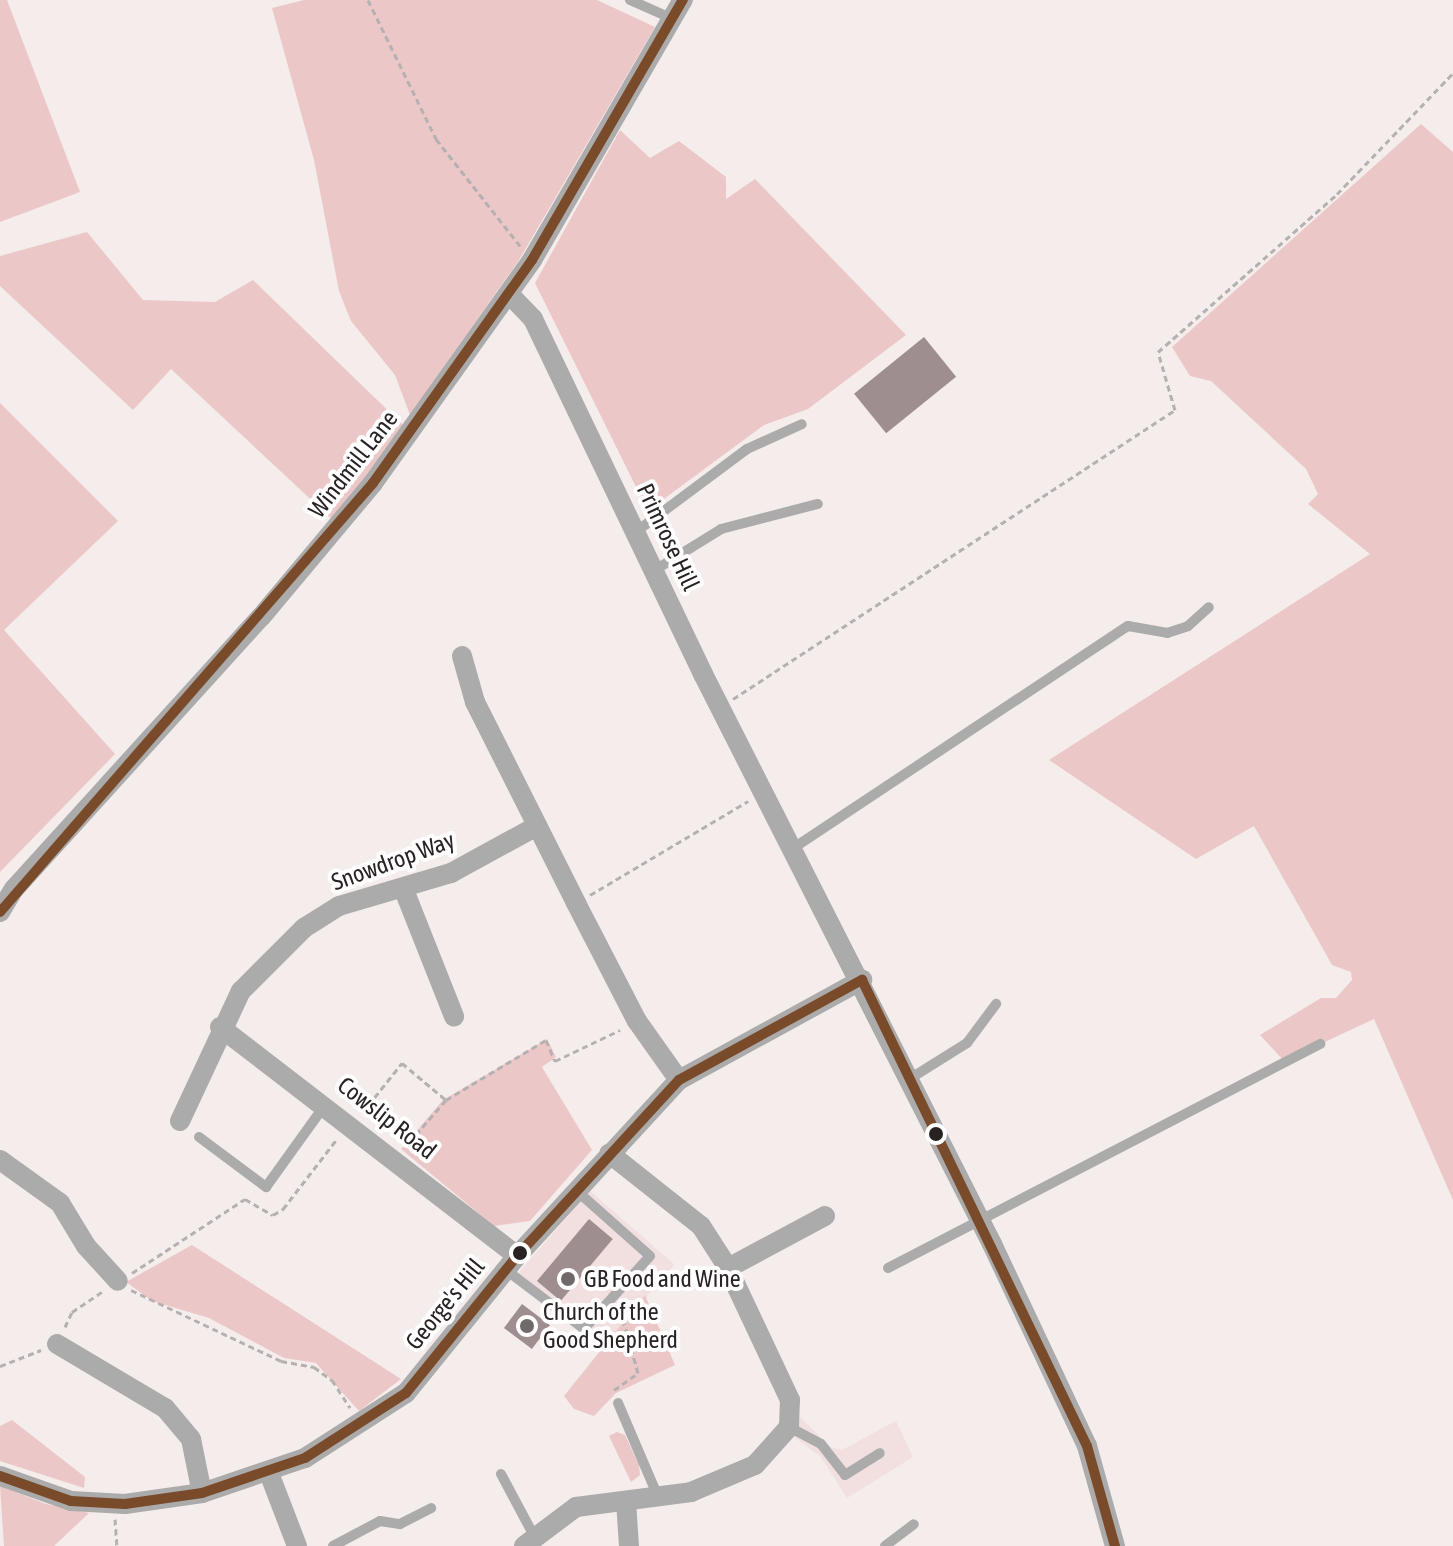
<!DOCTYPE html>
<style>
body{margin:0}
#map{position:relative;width:1453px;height:1546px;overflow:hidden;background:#f5ecec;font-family:"Asap Condensed",sans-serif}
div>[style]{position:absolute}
.built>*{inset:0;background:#f2dfe0;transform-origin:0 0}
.green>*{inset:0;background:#ecc7c8}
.building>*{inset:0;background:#9e8e8f;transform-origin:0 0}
.path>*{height:3px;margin-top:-1.5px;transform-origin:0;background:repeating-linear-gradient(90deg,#b5b0b1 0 6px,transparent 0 10px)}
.service>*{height:10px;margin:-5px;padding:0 5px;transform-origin:5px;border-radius:5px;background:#ababab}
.minor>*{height:20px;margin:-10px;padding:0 10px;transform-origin:10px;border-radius:10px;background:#ababab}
.bus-1>*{height:10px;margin:-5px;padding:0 5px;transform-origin:5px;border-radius:5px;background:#7a4b2a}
.dots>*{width:22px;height:22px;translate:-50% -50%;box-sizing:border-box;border:4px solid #fff;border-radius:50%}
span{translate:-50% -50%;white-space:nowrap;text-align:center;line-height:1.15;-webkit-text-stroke:8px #fff;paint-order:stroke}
.street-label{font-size:24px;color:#282222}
.poi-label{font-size:24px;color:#282222}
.left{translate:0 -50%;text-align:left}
</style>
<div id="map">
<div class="built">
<i style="left:590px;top:1191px;width:112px;height:113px;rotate:41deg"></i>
<i style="clip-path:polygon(800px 1417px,832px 1448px,842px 1450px,896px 1421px,913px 1457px,847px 1498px,821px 1457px,794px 1437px)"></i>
</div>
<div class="green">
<i style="clip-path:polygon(0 0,7px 0,80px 192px,0 222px)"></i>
<i style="clip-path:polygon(304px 0,597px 0,655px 27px,519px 260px,410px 415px,395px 375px,351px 321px,339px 291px,314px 160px,272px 8px)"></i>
<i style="clip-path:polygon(1421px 124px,1453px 152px,1453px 1200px,1374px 1019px,1284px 1061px,1260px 1035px,1321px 998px,1336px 998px,1352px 980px,1351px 972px,1332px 965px,1254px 826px,1196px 859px,1049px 760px,1370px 554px,1308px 504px,1318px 494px,1306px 469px,1211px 381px,1190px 376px,1172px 347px)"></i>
<i style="clip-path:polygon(620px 130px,650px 158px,679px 141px,726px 177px,726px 199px,755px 179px,906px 335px,808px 409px,764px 425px,653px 507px,642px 499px,535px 283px)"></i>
<i style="clip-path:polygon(87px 232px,143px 300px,215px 302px,253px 280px,403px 425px,334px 521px,171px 369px,133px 410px,0 286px,0 256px)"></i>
<i style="clip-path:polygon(0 403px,118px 521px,4px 630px,115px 754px,0 872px)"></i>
<i style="clip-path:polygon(547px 1039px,556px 1057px,542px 1067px,592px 1150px,530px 1221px,494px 1226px,401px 1149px,443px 1100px)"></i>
<i style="clip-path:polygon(192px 1245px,401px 1379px,359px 1411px,316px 1363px,284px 1358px,209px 1318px,152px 1301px,126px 1282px)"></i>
<i style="clip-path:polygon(645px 1295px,675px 1365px,616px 1393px,594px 1416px,574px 1409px,564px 1396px)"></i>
<i style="clip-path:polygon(12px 1420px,85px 1477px,84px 1488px,0 1461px,0 1426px)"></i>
<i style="clip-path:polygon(617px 1432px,625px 1435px,639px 1465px,640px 1475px,631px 1482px,609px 1436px)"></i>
<i style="clip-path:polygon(0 1486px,46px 1504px,89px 1513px,54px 1546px,4px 1546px)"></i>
</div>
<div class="building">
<i style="left:924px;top:337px;width:51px;height:90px;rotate:51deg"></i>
<i style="left:589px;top:1219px;width:31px;height:81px;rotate:40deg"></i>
<i style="left:522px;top:1304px;width:35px;height:30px;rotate:37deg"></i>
</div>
<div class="path">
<i style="left:368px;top:0;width:155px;rotate:63.9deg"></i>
<i style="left:436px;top:139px;width:137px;rotate:51.8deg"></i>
<i style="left:733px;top:699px;width:528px;rotate:-33.18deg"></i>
<i style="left:1175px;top:410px;width:60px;rotate:-106.3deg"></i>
<i style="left:1158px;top:352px;width:239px;rotate:-41.4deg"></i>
<i style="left:1337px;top:194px;width:168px;rotate:-46.2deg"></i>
<i style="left:590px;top:895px;width:184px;rotate:-30.7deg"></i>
<i style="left:446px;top:1100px;width:117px;rotate:-31deg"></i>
<i style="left:546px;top:1040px;width:23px;rotate:67deg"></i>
<i style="left:555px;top:1061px;width:72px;rotate:-25.5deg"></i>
<i style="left:362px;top:1113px;width:64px;rotate:-51.3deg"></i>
<i style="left:402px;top:1063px;width:57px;rotate:40.1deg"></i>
<i style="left:446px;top:1100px;width:62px;rotate:131.1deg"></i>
<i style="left:132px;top:1273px;width:135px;rotate:-33.2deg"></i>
<i style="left:245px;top:1199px;width:32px;rotate:30deg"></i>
<i style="left:273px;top:1215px;width:12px;rotate:-31deg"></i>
<i style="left:283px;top:1209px;width:88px;rotate:-52.4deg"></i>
<i style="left:131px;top:1290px;width:166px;rotate:25.3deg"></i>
<i style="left:281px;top:1361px;width:34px;rotate:10deg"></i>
<i style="left:314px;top:1367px;width:22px;rotate:36deg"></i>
<i style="left:332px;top:1380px;width:33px;rotate:57deg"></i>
<i style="left:65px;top:1327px;width:17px;rotate:-65deg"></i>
<i style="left:72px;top:1312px;width:36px;rotate:-34deg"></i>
<i style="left:0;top:1366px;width:44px;rotate:-21.3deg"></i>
<i style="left:614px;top:1390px;width:29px;rotate:-35deg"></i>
<i style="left:638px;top:1373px;width:67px;rotate:-105.5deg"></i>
<i style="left:115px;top:1519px;width:27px;rotate:86deg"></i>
</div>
<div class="service">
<i style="left:630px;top:0;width:47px;rotate:23.8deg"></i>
<i style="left:637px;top:531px;width:137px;rotate:-36.7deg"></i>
<i style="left:747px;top:449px;width:60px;rotate:-24.4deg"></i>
<i style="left:655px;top:570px;width:78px;rotate:-31.8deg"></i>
<i style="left:721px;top:529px;width:100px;rotate:-14.5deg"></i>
<i style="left:792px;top:849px;width:403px;rotate:-33.6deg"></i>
<i style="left:1128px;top:626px;width:40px;rotate:10deg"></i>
<i style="left:1167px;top:633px;width:22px;rotate:-18deg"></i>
<i style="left:1188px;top:626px;width:28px;rotate:-42deg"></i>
<i style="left:911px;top:1078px;width:66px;rotate:-32deg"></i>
<i style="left:967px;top:1043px;width:49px;rotate:-53.4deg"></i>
<i style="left:199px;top:1137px;width:84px;rotate:36.7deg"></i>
<i style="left:266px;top:1187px;width:101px;rotate:-54.3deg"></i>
<i style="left:888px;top:1268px;width:487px;rotate:-27.4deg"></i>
<i style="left:506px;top:1270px;width:98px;rotate:37.1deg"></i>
<i style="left:584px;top:1329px;width:98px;rotate:-47.9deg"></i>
<i style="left:650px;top:1256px;width:99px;rotate:-138.3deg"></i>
<i style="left:618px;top:1403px;width:102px;rotate:66.9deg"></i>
<i style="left:789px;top:1427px;width:36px;rotate:28deg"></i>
<i style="left:821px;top:1444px;width:39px;rotate:52deg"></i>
<i style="left:845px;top:1475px;width:41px;rotate:-32.2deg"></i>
<i style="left:501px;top:1474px;width:68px;rotate:61.9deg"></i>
<i style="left:333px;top:1546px;width:53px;rotate:-28deg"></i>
<i style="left:380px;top:1521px;width:20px;rotate:9deg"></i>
<i style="left:400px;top:1524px;width:35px;rotate:-27deg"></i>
<i style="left:885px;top:1546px;width:36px;rotate:-37deg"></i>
</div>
<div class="minor">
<i style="left:510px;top:295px;width:33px;rotate:46deg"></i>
<i style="left:533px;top:319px;width:394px;rotate:64.4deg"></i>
<i style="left:703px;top:674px;width:639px;rotate:63.11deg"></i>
<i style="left:992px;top:1244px;width:223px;rotate:64.8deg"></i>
<i style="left:1087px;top:1446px;width:104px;rotate:74.4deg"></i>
<i style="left:462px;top:656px;width:48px;rotate:74.2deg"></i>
<i style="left:475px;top:702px;width:225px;rotate:63.3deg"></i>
<i style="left:576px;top:903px;width:133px;rotate:62.7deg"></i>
<i style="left:637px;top:1021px;width:72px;rotate:54.6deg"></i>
<i style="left:404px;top:890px;width:136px;rotate:68.4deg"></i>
<i style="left:0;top:912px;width:27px;rotate:-59deg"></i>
<i style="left:14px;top:889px;width:367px;rotate:-47.8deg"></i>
<i style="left:261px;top:617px;width:175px;rotate:-50.1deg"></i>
<i style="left:373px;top:483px;width:274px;rotate:-54.5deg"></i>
<i style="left:532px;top:260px;width:301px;rotate:-59.9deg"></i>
<i style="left:220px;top:1027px;width:375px;rotate:37.6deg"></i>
<i style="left:180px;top:1121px;width:144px;rotate:-64.9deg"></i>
<i style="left:241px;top:991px;width:89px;rotate:-45deg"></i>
<i style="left:304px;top:928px;width:41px;rotate:-32.2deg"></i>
<i style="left:339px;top:906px;width:117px;rotate:-16.4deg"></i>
<i style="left:451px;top:873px;width:98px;rotate:-28.7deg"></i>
<i style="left:0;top:1160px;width:74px;rotate:35.6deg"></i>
<i style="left:60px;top:1203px;width:50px;rotate:58.8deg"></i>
<i style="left:86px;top:1246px;width:47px;rotate:47.6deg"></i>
<i style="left:728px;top:1268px;width:110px;rotate:-28.2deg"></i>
<i style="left:57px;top:1344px;width:126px;rotate:30.7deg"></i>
<i style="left:165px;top:1408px;width:40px;rotate:50deg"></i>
<i style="left:191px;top:1439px;width:55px;rotate:78.5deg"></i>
<i style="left:269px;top:1473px;width:78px;rotate:69deg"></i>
<i style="left:0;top:1476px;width:75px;rotate:19.4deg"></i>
<i style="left:71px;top:1501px;width:54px;rotate:3.2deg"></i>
<i style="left:125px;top:1504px;width:78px;rotate:-8.1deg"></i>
<i style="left:202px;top:1493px;width:109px;rotate:-18.8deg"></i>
<i style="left:305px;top:1458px;width:120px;rotate:-32.8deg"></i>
<i style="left:406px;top:1393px;width:176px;rotate:-51deg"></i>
<i style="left:517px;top:1256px;width:239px;rotate:-47.4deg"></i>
<i style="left:679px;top:1080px;width:209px;rotate:-28.7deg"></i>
<i style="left:626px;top:1501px;width:45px;rotate:86.2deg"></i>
<i style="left:524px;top:1546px;width:65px;rotate:-36.9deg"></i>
<i style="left:576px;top:1507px;width:116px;rotate:-7.4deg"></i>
<i style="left:691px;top:1492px;width:69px;rotate:-22.9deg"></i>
<i style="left:755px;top:1465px;width:51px;rotate:-48.2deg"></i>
<i style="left:789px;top:1427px;width:27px;rotate:-88deg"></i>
<i style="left:790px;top:1400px;width:146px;rotate:-115.2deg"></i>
<i style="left:728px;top:1268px;width:50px;rotate:-122.7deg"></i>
<i style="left:701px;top:1226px;width:117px;rotate:-141.6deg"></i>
</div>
<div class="bus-1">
<i style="left:0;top:912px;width:568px;rotate:-48.99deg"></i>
<i style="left:373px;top:483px;width:274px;rotate:-54.5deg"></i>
<i style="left:532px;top:260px;width:301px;rotate:-59.9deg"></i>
<i style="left:862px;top:980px;width:517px;rotate:64.23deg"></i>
<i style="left:1087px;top:1446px;width:104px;rotate:74.4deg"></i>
<i style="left:0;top:1476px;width:75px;rotate:19.4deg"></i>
<i style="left:71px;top:1501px;width:54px;rotate:3.2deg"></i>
<i style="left:125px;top:1504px;width:78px;rotate:-8.1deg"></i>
<i style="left:202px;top:1493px;width:109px;rotate:-18.8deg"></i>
<i style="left:305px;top:1458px;width:120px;rotate:-32.8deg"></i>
<i style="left:406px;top:1393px;width:176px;rotate:-51deg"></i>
<i style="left:517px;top:1256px;width:239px;rotate:-47.4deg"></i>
<i style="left:679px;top:1080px;width:209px;rotate:-28.7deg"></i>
</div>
<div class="dots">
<i style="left:936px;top:1134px;background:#282222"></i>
<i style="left:520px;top:1253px;background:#282222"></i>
<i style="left:568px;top:1279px;background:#706969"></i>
<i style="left:527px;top:1326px;background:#706969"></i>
</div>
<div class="street-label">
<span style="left:353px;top:464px;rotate:-52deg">Windmill Lane</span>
<span style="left:668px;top:537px;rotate:65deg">Primrose Hill</span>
<span style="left:393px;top:861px;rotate:-20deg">Snowdrop Way</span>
<span style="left:387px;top:1118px;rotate:38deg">Cowslip Road</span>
<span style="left:445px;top:1304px;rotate:-51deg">George's Hill</span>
</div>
<div class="poi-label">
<span class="left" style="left:584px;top:1279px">GB Food and Wine</span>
<span class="left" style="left:543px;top:1326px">Church of the<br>Good Shepherd</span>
</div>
</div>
